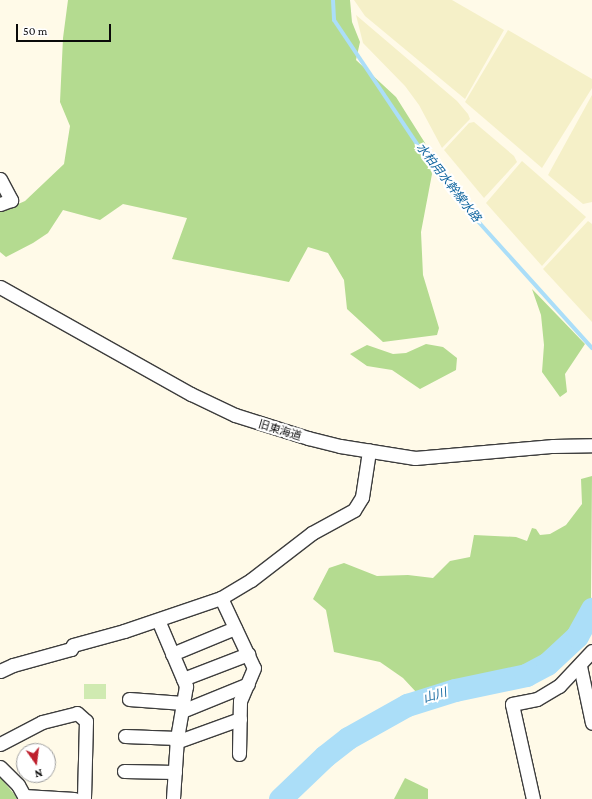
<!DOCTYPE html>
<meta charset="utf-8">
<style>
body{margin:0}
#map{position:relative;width:592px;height:799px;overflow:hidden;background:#fffae8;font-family:"Crimson Pro","Noto Sans JP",serif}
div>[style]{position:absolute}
.farmland>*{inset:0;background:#f5f0c8}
.green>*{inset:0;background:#d0eab1;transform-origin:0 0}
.forest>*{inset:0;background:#b4db90}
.stream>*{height:4px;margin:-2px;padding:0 2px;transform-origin:2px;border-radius:2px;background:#abdef8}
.river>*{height:23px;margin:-11.5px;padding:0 11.5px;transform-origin:11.5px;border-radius:11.5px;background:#abdef8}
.roads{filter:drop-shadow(1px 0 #3d3d3d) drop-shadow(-1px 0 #3d3d3d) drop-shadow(0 1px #3d3d3d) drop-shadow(0 -1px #3d3d3d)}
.street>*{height:13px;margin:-6.5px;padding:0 6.5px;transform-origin:6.5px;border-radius:6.5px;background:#fff}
span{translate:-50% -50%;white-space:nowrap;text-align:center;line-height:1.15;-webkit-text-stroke:4px #fff;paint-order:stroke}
.street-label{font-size:11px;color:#0a0a0a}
.water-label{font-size:12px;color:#11669f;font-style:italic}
.north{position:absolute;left:16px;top:743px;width:40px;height:40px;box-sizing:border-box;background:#fff;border:1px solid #9d9d9d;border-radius:50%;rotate:166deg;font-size:11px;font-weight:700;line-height:16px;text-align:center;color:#0a0a0a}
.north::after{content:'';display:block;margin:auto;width:14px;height:18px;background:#be1f2c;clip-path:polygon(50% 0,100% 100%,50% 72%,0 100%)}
.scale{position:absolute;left:16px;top:24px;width:95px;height:18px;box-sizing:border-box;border:2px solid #0a0a0a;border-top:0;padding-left:5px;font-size:12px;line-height:14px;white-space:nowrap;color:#0a0a0a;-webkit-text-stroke:3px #fff;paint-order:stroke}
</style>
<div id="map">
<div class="farmland">
<i style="clip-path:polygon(354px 0,452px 0,504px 30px,465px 99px,365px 16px)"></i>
<i style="clip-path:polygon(356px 15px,457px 101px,468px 114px,470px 119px,442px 148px,419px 105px,405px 86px,363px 43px)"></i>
<i style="clip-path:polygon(508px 30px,592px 79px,592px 88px,542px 168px,465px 102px)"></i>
<i style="clip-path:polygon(592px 95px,592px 202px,583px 204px,548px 175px)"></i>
<i style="clip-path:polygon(474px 122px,514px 156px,517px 162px,484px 198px,444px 150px,469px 123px)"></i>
<i style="clip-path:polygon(522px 161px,586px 217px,542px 266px,486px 203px)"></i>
<i style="clip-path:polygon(588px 221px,592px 224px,592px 322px,543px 269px)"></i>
</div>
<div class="green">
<i style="left:106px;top:684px;width:15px;height:22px;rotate:90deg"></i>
</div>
<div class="forest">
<i style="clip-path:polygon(68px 0,350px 0,352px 22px,360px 42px,356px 60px,396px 97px,425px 143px,432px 174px,421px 232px,423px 275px,439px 328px,437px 335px,383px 342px,347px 309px,344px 280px,328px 253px,308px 247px,289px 282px,172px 259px,187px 218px,123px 204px,100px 220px,63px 210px,48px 233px,33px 243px,6px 257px,0 252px,0 212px,25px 201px,64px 164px,70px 126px,60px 102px,63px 38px)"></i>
<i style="clip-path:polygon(532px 289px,585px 344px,565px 374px,567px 392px,560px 397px,542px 372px,544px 345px,541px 315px)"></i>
<i style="clip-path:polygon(426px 344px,443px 347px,457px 358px,456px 370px,420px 389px,392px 370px,367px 366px,350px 354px,367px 345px,393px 354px,406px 353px)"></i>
<i style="clip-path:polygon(592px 476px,591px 598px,571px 634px,560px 649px,545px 662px,531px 670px,509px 676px,449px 685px,417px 693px,403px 678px,380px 662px,334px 652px,326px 610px,313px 599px,329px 568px,344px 563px,377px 576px,408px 575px,433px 578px,450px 561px,470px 557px,474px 535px,516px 537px,527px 541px,532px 528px,536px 529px,540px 535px,550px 534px,566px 525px,582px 504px,581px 479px)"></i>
<i style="clip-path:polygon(0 777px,15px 795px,17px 799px,0 799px)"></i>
<i style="clip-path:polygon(405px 778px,428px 789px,428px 799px,394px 799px)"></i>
</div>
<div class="stream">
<i style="left:333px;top:0;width:20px;rotate:87deg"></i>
<i style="left:334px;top:20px;width:156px;rotate:56.2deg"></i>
<i style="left:421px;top:150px;width:87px;rotate:51.5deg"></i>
<i style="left:475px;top:218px;width:175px;rotate:48deg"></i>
</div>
<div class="river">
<i style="left:280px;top:799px;width:62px;rotate:-43.7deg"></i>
<i style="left:325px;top:756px;width:29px;rotate:-38deg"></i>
<i style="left:348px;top:738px;width:68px;rotate:-29.2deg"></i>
<i style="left:407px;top:705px;width:50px;rotate:-17.4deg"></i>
<i style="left:455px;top:690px;width:73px;rotate:-11.9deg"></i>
<i style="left:526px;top:675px;width:24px;rotate:-28deg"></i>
<i style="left:547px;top:664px;width:41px;rotate:-43deg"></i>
<i style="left:577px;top:636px;width:31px;rotate:-61deg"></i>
</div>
<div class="roads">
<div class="street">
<i style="left:0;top:179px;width:24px;rotate:62deg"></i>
<i style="left:11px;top:200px;width:12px;rotate:160deg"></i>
<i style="left:0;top:287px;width:219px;rotate:29.3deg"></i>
<i style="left:191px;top:394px;width:49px;rotate:25.5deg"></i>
<i style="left:235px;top:415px;width:77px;rotate:17.5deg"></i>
<i style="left:308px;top:438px;width:33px;rotate:14deg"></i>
<i style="left:340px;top:446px;width:76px;rotate:9.1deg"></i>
<i style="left:415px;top:458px;width:139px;rotate:-5deg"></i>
<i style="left:553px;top:446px;width:39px;rotate:-1deg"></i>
<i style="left:221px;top:598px;width:77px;rotate:64.8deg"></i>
<i style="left:254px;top:668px;width:36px;rotate:113deg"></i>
<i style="left:240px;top:701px;width:53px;rotate:91.1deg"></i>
<i style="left:158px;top:620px;width:72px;rotate:67deg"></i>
<i style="left:186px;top:686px;width:53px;rotate:99.8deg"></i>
<i style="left:177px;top:738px;width:61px;rotate:93.8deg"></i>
<i style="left:172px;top:654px;width:68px;rotate:-22.4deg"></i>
<i style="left:580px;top:666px;width:58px;rotate:78.1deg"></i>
<i style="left:0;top:671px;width:14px;rotate:-25deg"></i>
<i style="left:13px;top:665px;width:60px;rotate:-15.4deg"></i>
<i style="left:71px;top:649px;width:4px;rotate:-63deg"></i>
<i style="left:73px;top:645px;width:53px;rotate:-15.4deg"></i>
<i style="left:124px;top:631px;width:102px;rotate:-18.8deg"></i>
<i style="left:221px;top:598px;width:35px;rotate:-31deg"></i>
<i style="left:251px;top:580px;width:77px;rotate:-37.6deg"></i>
<i style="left:312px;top:533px;width:48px;rotate:-28.7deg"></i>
<i style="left:354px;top:510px;width:15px;rotate:-58deg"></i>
<i style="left:362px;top:497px;width:47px;rotate:-81.3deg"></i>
<i style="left:183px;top:679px;width:70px;rotate:-21deg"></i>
<i style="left:129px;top:699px;width:54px;rotate:4.2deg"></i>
<i style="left:182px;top:711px;width:71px;rotate:-22.2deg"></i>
<i style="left:125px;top:736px;width:52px;rotate:2.2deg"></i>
<i style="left:176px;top:742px;width:68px;rotate:-19.8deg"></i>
<i style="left:0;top:744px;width:47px;rotate:-27.6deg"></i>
<i style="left:42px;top:722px;width:36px;rotate:-14deg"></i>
<i style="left:77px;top:713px;width:12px;rotate:42deg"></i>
<i style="left:86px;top:721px;width:78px;rotate:91.5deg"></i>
<i style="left:0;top:767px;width:25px;rotate:45deg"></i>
<i style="left:18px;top:785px;width:13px;rotate:61deg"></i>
<i style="left:24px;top:796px;width:50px;rotate:3.4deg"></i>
<i style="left:124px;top:771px;width:51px;rotate:1.1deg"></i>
<i style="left:533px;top:799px;width:97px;rotate:-102.5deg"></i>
<i style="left:512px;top:704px;width:25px;rotate:-11deg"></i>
<i style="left:537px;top:699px;width:26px;rotate:-31deg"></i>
<i style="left:559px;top:686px;width:48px;rotate:-46.7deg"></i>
</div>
</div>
<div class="street-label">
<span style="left:280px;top:430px;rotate:17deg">旧東海道</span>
</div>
<div class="water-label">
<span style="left:448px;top:183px;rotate:52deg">水柏用水幹線水路</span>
<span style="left:435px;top:696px;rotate:-17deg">山川</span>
</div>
<div class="north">N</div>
<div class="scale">50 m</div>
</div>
